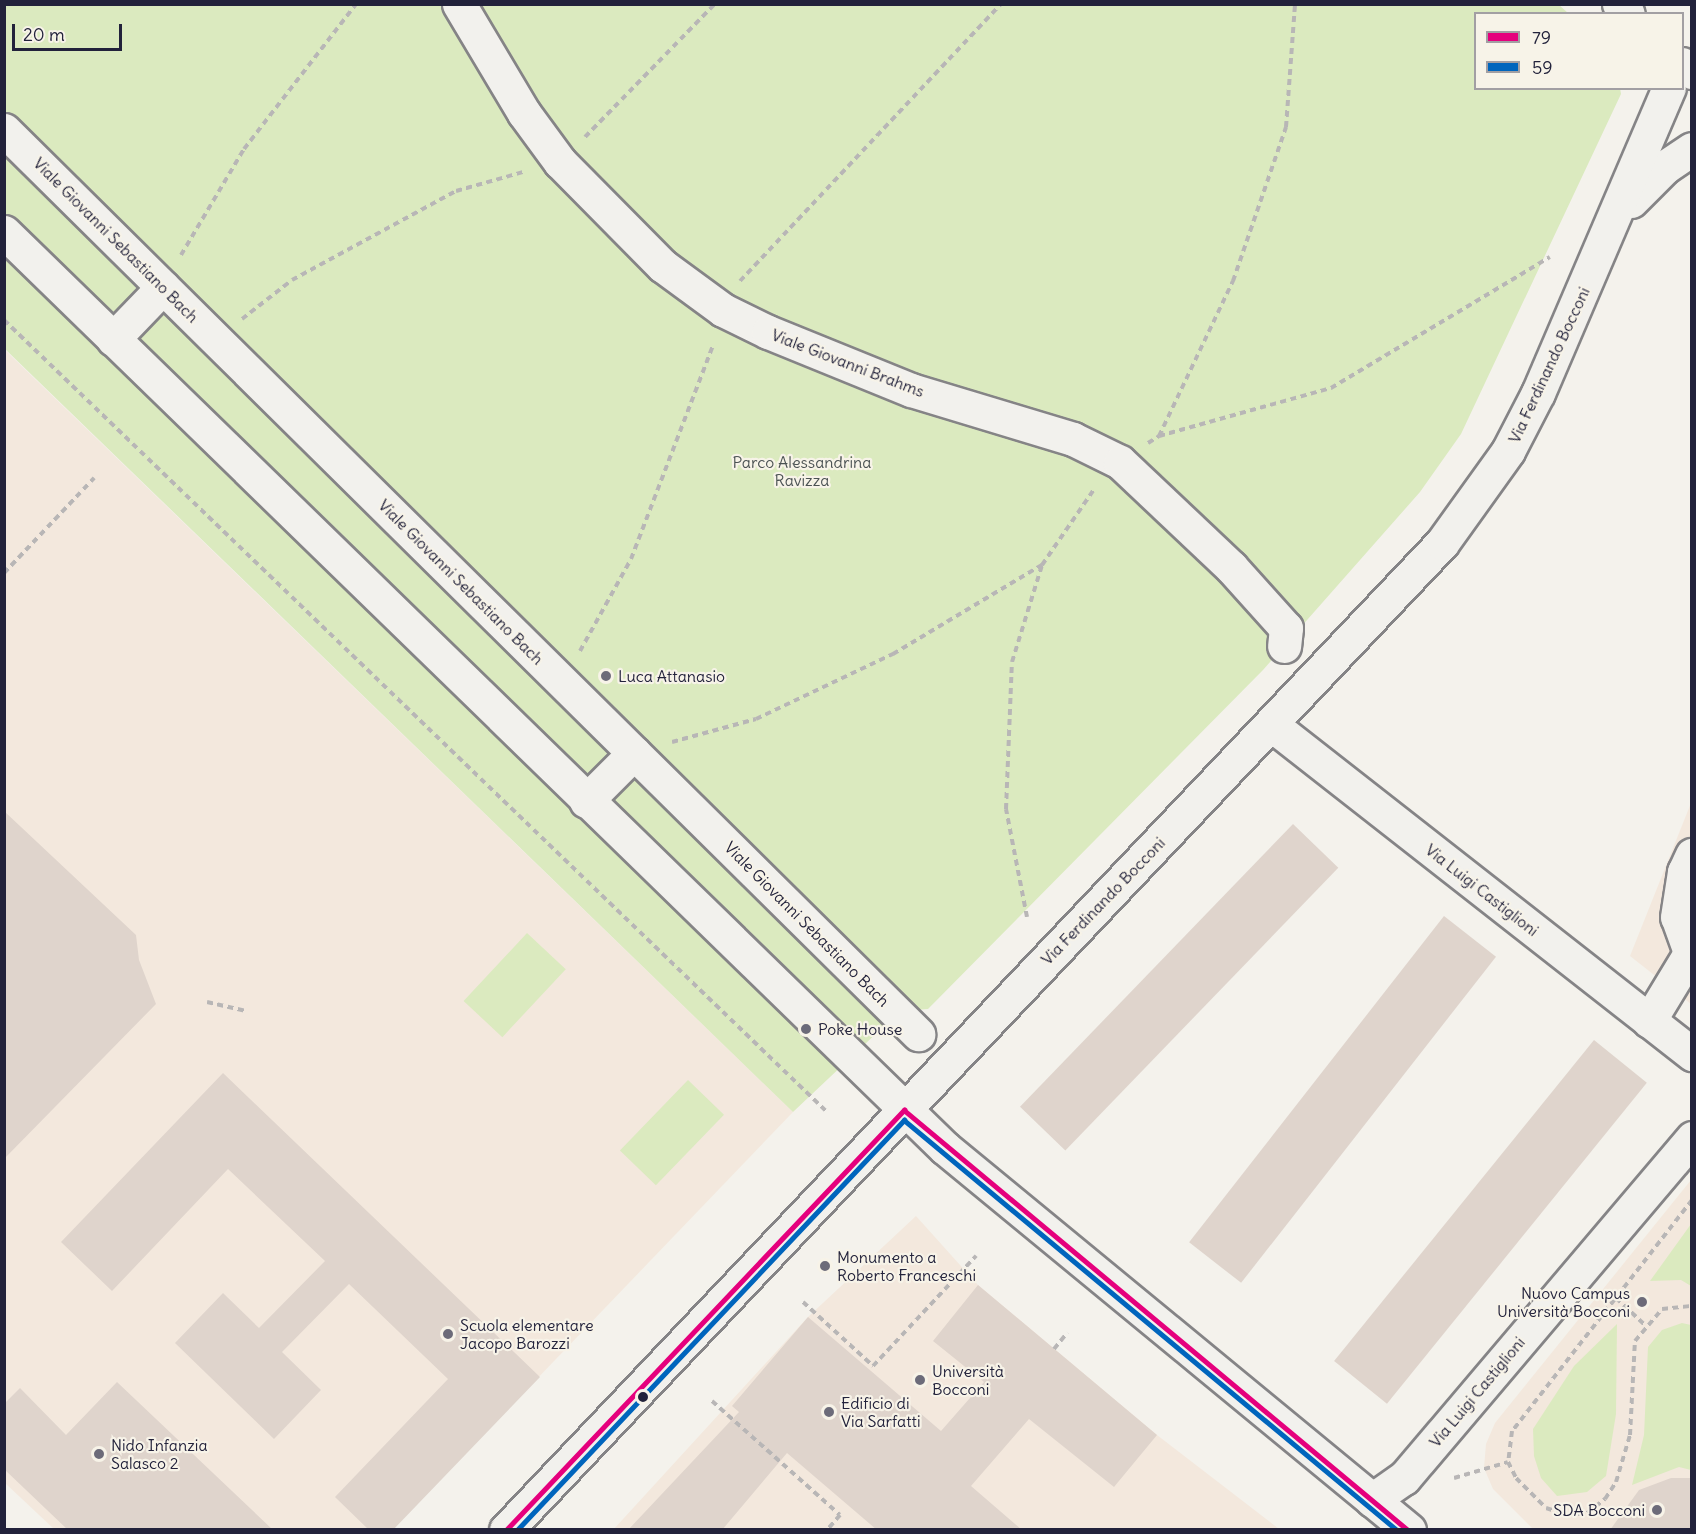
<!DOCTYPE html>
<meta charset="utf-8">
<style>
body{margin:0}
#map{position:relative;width:1696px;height:1534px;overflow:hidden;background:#f4f2ec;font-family:Delius,sans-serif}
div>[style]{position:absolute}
.built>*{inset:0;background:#f3e8dd}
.green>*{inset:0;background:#dbeabf;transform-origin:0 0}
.building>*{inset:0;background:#dfd4cc;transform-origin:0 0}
.path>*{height:4px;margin-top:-2px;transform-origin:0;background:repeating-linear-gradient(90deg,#b8b6b6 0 6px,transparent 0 10.5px)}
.roads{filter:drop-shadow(2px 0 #858486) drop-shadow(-2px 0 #858486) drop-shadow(0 2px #858486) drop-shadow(0 -2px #858486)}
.minor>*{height:33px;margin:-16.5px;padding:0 16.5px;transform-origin:16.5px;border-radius:16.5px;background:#f2f1ed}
.major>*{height:33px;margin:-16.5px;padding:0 16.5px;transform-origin:16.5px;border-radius:16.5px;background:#f2f1ed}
.bus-1>*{height:4.5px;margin:-2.25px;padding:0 2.25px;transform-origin:2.25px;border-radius:2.25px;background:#e5007d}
.bus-2>*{height:4.5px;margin:-2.25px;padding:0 2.25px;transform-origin:2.25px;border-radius:2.25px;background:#0065bd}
.dots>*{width:16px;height:16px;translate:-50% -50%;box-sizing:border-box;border:3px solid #f7f3e8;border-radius:50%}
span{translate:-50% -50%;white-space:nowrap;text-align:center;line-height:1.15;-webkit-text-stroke:4.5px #f7f3e8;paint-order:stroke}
.street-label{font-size:16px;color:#22223b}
.park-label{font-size:16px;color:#4b5253}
.poi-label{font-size:16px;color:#22223b}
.left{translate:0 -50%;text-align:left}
.right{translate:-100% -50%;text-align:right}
.frame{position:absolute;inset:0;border:6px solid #22223b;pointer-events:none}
.legend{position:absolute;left:1474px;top:12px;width:210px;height:78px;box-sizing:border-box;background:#f7f3e8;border:2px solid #a29fa3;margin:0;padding:8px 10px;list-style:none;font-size:18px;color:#22223b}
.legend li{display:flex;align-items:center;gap:12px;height:30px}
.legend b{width:30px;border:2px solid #a29fa3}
.scale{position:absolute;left:12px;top:24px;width:110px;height:27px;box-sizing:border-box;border:3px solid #22223b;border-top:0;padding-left:8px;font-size:18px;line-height:21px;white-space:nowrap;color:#22223b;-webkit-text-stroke:4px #f7f3e8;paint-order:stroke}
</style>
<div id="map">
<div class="built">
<i style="clip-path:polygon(4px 349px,793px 1112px,393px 1529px,54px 1529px,5px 1483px)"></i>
<i style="clip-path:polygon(1691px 803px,1691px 1004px,1630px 956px)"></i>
<i style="clip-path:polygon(1691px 1180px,1691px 1529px,1533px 1529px,1493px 1489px,1484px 1468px,1486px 1444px,1495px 1423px)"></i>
<i style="clip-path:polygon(916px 1216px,978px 1285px,1157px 1435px,1279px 1529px,613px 1530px,808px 1317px)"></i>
</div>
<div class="green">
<i style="clip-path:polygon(4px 5px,1559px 5px,1568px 13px,1476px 14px,1476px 88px,1620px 88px,1621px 94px,1461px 434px,1420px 492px,1263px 670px,928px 1009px,900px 1011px,793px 1112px,5px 349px)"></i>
<i style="left:527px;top:933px;width:53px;height:93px;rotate:43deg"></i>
<i style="left:688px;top:1080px;width:50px;height:98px;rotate:44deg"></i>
<i style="clip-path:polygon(1691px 1224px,1691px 1286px,1681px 1280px,1650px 1281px)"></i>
<i style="clip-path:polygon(1682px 1323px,1691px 1325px,1691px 1470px,1679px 1467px,1632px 1485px,1644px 1435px,1648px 1347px,1662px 1330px)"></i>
<i style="clip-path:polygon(1617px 1324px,1616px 1414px,1606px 1476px,1587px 1492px,1557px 1496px,1541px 1478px,1534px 1456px,1533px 1429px,1574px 1366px)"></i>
</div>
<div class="building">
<i style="clip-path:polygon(4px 811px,136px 935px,139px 960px,156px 1004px,4px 1159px)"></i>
<i style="left:1293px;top:824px;width:63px;height:393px;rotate:44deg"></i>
<i style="left:1444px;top:916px;width:66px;height:414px;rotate:38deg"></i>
<i style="left:1594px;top:1040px;width:68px;height:413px;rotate:39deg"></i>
<i style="clip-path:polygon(223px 1073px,540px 1377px,393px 1530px,369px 1530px,335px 1497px,448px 1379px,349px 1284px,282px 1352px,321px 1390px,274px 1439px,175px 1343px,223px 1293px,259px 1328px,325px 1261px,228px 1169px,112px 1291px,61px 1242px)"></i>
<i style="clip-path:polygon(978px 1285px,1157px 1435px,1114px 1487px,1029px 1419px,971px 1486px,1022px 1530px,877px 1530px,787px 1453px,722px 1530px,628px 1530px,739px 1412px,732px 1406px,808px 1317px,941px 1431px,984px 1382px,933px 1341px)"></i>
<i style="clip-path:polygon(117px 1382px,273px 1530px,68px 1530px,4px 1469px,4px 1404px,20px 1388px,66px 1435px)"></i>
<i style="clip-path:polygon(1671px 1478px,1692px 1478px,1692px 1530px,1610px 1530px,1639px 1490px)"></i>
</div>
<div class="path">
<i style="left:585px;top:137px;width:186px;rotate:-45.7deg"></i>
<i style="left:181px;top:255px;width:123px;rotate:-59.3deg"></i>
<i style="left:244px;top:149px;width:183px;rotate:-52.3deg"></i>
<i style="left:740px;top:281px;width:381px;rotate:-46.7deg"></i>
<i style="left:242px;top:319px;width:63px;rotate:-38deg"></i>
<i style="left:292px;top:280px;width:187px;rotate:-28.5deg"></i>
<i style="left:456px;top:191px;width:70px;rotate:-15.8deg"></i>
<i style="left:4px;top:320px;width:1141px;rotate:43.9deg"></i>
<i style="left:1159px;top:436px;width:172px;rotate:-64.5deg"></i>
<i style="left:1233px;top:281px;width:163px;rotate:-71deg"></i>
<i style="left:1286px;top:127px;width:123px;rotate:-85.8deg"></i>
<i style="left:1148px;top:443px;width:13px;rotate:-32deg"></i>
<i style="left:1159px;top:436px;width:179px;rotate:-15.6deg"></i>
<i style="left:1331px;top:388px;width:255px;rotate:-30.9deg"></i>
<i style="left:4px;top:573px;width:131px;rotate:-46.5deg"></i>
<i style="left:580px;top:651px;width:105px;rotate:-61deg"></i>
<i style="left:631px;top:559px;width:229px;rotate:-69deg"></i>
<i style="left:672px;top:742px;width:87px;rotate:-15.3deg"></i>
<i style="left:756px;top:719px;width:152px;rotate:-25.4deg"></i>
<i style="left:893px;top:654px;width:174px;rotate:-30.9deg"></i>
<i style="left:1027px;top:917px;width:110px;rotate:-101deg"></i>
<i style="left:1006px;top:809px;width:147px;rotate:-87.7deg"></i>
<i style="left:1012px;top:662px;width:102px;rotate:-72.8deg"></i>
<i style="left:1042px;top:565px;width:93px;rotate:-55.5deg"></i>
<i style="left:207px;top:1002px;width:39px;rotate:13deg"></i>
<i style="left:1692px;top:1200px;width:293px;rotate:127.9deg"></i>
<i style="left:1512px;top:1431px;width:31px;rotate:97deg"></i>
<i style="left:1508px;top:1462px;width:18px;rotate:63deg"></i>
<i style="left:1516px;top:1478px;width:42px;rotate:45deg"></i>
<i style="left:1546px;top:1508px;width:22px;rotate:18deg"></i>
<i style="left:1567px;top:1515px;width:20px;rotate:-6deg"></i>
<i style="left:1587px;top:1513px;width:23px;rotate:-38deg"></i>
<i style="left:1605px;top:1499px;width:20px;rotate:-57deg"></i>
<i style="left:1616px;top:1482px;width:49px;rotate:-73.4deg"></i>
<i style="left:1630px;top:1435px;width:94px;rotate:-87deg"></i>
<i style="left:1635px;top:1341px;width:42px;rotate:-49.8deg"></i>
<i style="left:1662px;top:1309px;width:30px;rotate:-6deg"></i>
<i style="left:1616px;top:1298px;width:41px;rotate:43deg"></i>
<i style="left:803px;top:1302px;width:95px;rotate:42.4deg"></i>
<i style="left:873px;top:1366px;width:151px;rotate:-46.9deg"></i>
<i style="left:1054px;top:1349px;width:21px;rotate:-51deg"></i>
<i style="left:712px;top:1401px;width:171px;rotate:41.7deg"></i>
<i style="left:840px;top:1515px;width:20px;rotate:131deg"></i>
<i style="left:1454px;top:1478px;width:56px;rotate:-16.5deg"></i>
</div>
<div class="roads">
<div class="minor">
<i style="left:459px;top:4px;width:127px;rotate:59.2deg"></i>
<i style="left:524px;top:113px;width:61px;rotate:53.7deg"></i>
<i style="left:560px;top:162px;width:146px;rotate:45.3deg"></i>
<i style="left:663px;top:266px;width:74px;rotate:36.3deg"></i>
<i style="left:723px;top:310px;width:50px;rotate:26.1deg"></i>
<i style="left:768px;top:332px;width:154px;rotate:22.1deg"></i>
<i style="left:911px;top:390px;width:169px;rotate:16.8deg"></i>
<i style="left:1073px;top:439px;width:52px;rotate:26.1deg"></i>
<i style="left:1120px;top:462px;width:153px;rotate:43.4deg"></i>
<i style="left:1231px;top:567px;width:82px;rotate:48deg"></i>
<i style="left:1286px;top:628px;width:18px;rotate:96deg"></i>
<i style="left:4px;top:130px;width:1286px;rotate:44.68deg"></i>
<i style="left:1631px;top:201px;width:48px;rotate:-45deg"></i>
<i style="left:1665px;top:167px;width:32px;rotate:-34deg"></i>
<i style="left:4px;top:232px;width:1313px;rotate:44.23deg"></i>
<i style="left:945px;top:1148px;width:601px;rotate:39.46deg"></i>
<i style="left:113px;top:339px;width:72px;rotate:-46.1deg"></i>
<i style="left:1272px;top:725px;width:534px;rotate:38.07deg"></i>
<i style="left:586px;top:801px;width:68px;rotate:-45deg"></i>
<i style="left:1690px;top:952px;width:37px;rotate:-110deg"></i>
<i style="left:1677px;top:917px;width:46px;rotate:-81.2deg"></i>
<i style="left:1684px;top:872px;width:19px;rotate:-65deg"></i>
<i style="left:1649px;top:1021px;width:83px;rotate:-58.8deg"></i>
<i style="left:1372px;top:1500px;width:39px;rotate:-35deg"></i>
<i style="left:1404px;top:1478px;width:446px;rotate:-49.7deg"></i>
<i style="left:506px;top:1530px;width:1360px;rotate:-46.52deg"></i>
<i style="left:1442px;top:543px;width:113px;rotate:-54.3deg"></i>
<i style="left:1508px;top:451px;width:65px;rotate:-62.7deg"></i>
<i style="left:1538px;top:393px;width:332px;rotate:-66.8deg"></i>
</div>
<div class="major">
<i style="left:1619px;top:4px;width:13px;rotate:48deg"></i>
<i style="left:1682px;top:64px;width:13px;rotate:39deg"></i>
</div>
</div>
<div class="bus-1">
<i style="left:904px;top:1110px;width:656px;rotate:39.81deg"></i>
<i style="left:506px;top:1530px;width:579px;rotate:-46.54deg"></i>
</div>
<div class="bus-2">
<i style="left:517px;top:1530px;width:564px;rotate:-46.65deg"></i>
<i style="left:904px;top:1120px;width:641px;rotate:39.75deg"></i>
</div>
<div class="dots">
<i style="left:606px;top:676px;background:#6c6b79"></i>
<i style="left:806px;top:1029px;background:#6c6b79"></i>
<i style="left:825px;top:1266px;background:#6c6b79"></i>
<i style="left:1642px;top:1302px;background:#6c6b79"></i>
<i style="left:448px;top:1334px;background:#6c6b79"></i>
<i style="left:920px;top:1380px;background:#6c6b79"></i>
<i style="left:643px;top:1397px;background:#22223b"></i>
<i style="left:829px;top:1412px;background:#6c6b79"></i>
<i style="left:99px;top:1454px;background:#6c6b79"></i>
<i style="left:1657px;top:1510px;background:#6c6b79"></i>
</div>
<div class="street-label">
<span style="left:116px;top:240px;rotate:45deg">Viale Giovanni Sebastiano Bach</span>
<span style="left:848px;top:363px;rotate:21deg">Viale Giovanni Brahms</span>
<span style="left:1549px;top:365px;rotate:-65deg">Via Ferdinando Bocconi</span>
<span style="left:461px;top:582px;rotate:45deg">Viale Giovanni Sebastiano Bach</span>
<span style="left:1482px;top:890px;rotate:38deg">Via Luigi Castiglioni</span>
<span style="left:1103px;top:901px;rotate:-46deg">Via Ferdinando Bocconi</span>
<span style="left:807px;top:924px;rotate:45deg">Viale Giovanni Sebastiano Bach</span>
<span style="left:1477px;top:1392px;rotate:-50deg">Via Luigi Castiglioni</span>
</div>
<div class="park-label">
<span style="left:802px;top:471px">Parco Alessandrina<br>Ravizza</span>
</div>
<div class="poi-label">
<span class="left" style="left:618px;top:676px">Luca Attanasio</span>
<span class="left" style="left:818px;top:1029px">Poke House</span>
<span class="left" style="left:837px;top:1266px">Monumento a<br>Roberto Franceschi</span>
<span class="right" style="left:1630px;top:1302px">Nuovo Campus<br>Università Bocconi</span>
<span class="left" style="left:460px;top:1334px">Scuola elementare<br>Jacopo Barozzi</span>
<span class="left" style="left:932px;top:1380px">Università<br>Bocconi</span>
<span class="left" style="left:841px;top:1412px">Edificio di<br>Via Sarfatti</span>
<span class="left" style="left:111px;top:1454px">Nido Infanzia<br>Salasco 2</span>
<span class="right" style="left:1645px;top:1510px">SDA Bocconi</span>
</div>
<div class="frame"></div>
<ul class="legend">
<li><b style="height:8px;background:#e5007d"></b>79</li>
<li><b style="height:8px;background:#0065bd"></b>59</li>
</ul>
<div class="scale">20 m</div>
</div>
